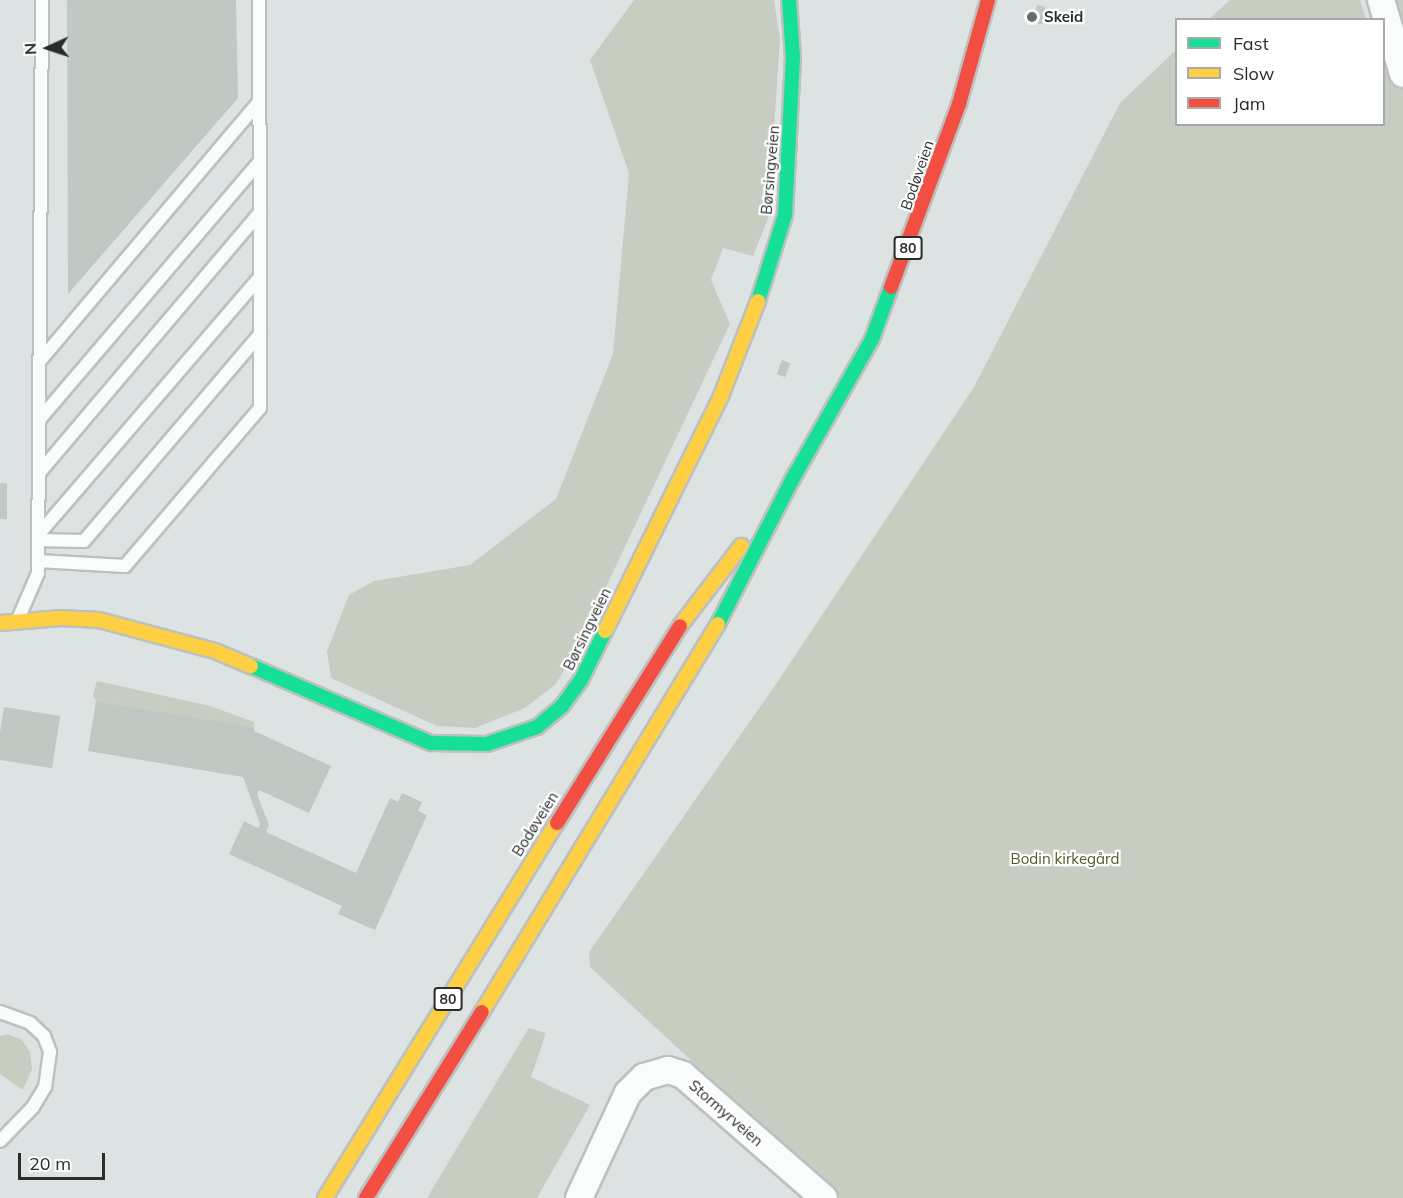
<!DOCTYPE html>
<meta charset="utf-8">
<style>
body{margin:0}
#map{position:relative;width:1403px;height:1198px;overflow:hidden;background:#dde3e2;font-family:Mulish,sans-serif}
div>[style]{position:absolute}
.green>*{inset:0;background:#c8cdc2}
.building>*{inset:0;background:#c0c8c3;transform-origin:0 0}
.roads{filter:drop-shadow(2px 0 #bcc1c0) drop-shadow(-2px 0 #bcc1c0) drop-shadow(0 2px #bcc1c0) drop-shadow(0 -2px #bcc1c0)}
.lane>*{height:12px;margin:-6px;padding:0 6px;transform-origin:6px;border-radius:6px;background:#fafbfb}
.street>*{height:26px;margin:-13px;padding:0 13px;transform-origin:13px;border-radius:13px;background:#fafbfb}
.fast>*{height:14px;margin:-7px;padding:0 7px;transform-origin:7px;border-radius:7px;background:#16e098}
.slow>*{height:14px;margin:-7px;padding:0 7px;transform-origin:7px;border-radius:7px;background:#ffcf43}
.jam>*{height:14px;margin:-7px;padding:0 7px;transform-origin:7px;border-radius:7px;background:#f24e42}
.dots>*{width:16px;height:16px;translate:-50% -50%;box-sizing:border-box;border:3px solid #fff;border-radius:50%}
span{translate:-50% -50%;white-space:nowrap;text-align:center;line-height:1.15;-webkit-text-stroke:4.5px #fff;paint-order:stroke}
.shield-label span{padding:2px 4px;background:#fff;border:2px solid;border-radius:4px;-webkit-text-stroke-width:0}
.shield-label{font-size:14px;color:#292d2c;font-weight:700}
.poi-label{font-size:15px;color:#292d2c;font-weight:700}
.left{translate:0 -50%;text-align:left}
.street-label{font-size:15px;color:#292d2c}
.park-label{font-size:15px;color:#505a28}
.legend{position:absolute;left:1175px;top:18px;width:210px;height:108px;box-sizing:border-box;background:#fff;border:2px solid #a9abab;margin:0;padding:8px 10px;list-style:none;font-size:18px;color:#292d2c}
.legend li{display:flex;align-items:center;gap:12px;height:30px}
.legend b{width:30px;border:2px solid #a9abab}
.north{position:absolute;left:18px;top:18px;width:60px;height:60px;-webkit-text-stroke:4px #fff;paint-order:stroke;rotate:267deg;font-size:16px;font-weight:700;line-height:24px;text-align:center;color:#292d2c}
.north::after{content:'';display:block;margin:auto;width:21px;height:27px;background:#292d2c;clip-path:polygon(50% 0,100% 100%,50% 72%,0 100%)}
.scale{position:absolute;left:18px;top:1153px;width:87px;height:27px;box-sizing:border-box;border:3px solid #292d2c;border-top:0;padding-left:8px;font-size:18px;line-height:21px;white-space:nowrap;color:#292d2c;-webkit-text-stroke:4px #fff;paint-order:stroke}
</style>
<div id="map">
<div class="green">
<i style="clip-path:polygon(634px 0,774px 0,780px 39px,768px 219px,753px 256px,723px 248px,711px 280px,730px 324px,581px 640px,556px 684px,525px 708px,475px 728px,437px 726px,331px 678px,327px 651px,349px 595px,374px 581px,470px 565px,556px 499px,613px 354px,629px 173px,590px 60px)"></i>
<i style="clip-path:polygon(1230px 0,1360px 0,1366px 19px,1209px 19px)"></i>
<i style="clip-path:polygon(1395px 0,1403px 0,1403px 1198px,840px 1198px,590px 967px,589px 952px,776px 684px,974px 387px,1120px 103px,1176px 50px,1176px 124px,1384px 124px,1384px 80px)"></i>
<i style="clip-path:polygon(97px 681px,210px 706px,254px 722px,254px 727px,96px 701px,93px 695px)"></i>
<i style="clip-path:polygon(529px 1028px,546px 1033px,531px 1077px,590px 1105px,537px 1198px,427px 1198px)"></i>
<i style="clip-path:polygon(8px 1034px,22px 1040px,30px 1052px,32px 1069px,23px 1090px,0 1074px,0 1036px)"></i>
</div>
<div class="building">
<i style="clip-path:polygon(67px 0,236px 0,238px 98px,68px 294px)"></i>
<i style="left:1037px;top:5px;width:9px;height:18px;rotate:13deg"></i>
<i style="left:782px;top:360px;width:9px;height:15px;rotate:21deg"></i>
<i style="left:0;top:483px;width:7px;height:36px"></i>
<i style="clip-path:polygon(96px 701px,254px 727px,254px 731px,331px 766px,309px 813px,259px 790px,257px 794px,269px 825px,266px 832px,356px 873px,390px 798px,398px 802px,402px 793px,422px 802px,418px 811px,427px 815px,375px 930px,338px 914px,342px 906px,229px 854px,244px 821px,258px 828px,260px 824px,243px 777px,88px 751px)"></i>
<i style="left:4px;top:707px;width:57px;height:53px;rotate:9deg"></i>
</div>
<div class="roads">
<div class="lane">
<i style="left:39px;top:362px;width:341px;rotate:-49.8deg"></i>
<i style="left:39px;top:420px;width:339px;rotate:-49.5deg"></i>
<i style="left:39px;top:473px;width:342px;rotate:-49.7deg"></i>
<i style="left:38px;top:535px;width:340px;rotate:-49.3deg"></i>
<i style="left:38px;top:540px;width:46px;rotate:1.2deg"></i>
<i style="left:84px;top:541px;width:272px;rotate:-49.6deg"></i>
<i style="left:38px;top:561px;width:87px;rotate:3.3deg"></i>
<i style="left:125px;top:566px;width:208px;rotate:-49.5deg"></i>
<i style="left:260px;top:408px;width:408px;rotate:-90.1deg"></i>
<i style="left:19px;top:617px;width:48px;rotate:-66.6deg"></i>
<i style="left:38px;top:573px;width:573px;rotate:-89.6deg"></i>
<i style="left:0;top:1012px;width:32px;rotate:20deg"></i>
<i style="left:30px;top:1023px;width:19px;rotate:43deg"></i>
<i style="left:44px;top:1036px;width:17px;rotate:69deg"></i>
<i style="left:50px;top:1052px;width:35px;rotate:98deg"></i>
<i style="left:45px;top:1087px;width:23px;rotate:121deg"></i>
<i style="left:33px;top:1107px;width:47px;rotate:134.1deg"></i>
</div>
<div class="street">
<i style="left:1381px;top:0;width:77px;rotate:73.4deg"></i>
<i style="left:579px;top:1198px;width:116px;rotate:-65deg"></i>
<i style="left:628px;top:1093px;width:23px;rotate:-45deg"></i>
<i style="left:644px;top:1077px;width:25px;rotate:-16deg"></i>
<i style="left:668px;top:1070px;width:16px;rotate:18deg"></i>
<i style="left:683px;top:1075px;width:187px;rotate:41.1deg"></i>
</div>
<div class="fast">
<i style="left:758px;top:301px;width:90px;rotate:-72.6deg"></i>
<i style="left:785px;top:215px;width:157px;rotate:-87.1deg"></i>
<i style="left:793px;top:58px;width:58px;rotate:-93.9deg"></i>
<i style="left:718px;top:624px;width:162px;rotate:-62.8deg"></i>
<i style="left:792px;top:480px;width:162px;rotate:-60.4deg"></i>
<i style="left:872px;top:339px;width:55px;rotate:-69.9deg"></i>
<i style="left:251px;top:666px;width:196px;rotate:23.2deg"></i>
<i style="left:431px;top:743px;width:56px;rotate:1deg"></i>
<i style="left:487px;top:744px;width:53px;rotate:-18.8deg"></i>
<i style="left:537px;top:727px;width:33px;rotate:-40deg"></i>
<i style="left:562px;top:706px;width:32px;rotate:-54deg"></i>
<i style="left:581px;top:680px;width:55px;rotate:-63.9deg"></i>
</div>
<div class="slow">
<i style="left:0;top:623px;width:61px;rotate:-4.7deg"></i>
<i style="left:61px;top:618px;width:38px;rotate:3deg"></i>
<i style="left:99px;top:620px;width:120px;rotate:15deg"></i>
<i style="left:215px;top:651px;width:39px;rotate:23deg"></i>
<i style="left:680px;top:626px;width:101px;rotate:-52.7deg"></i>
<i style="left:605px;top:631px;width:262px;rotate:-63.7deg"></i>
<i style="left:721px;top:396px;width:102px;rotate:-68.7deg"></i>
<i style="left:482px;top:1012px;width:454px;rotate:-58.7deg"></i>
<i style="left:325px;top:1198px;width:441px;rotate:-58.3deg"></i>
</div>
<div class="jam">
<i style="left:891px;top:287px;width:195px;rotate:-69.6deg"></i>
<i style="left:959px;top:104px;width:108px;rotate:-74.4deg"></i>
<i style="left:557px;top:823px;width:232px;rotate:-58deg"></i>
<i style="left:366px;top:1198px;width:219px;rotate:-58.1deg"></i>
</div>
</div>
<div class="dots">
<i style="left:1032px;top:17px;background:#686d6c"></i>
</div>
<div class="shield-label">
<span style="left:908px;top:248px">80</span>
<span style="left:448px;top:999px">80</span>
</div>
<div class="poi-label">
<span class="left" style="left:1044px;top:17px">Skeid</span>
</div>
<div class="street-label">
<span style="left:770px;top:170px;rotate:-85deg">Børsingveien</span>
<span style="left:917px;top:175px;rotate:-71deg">Bodøveien</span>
<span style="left:587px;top:629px;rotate:-64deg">Børsingveien</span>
<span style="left:535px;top:824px;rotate:-58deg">Bodøveien</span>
<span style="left:726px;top:1113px;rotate:41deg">Stormyrveien</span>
</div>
<div class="park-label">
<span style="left:1065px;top:859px">Bodin kirkegård</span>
</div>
<ul class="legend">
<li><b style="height:8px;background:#16e098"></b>Fast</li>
<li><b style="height:8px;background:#ffcf43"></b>Slow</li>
<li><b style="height:8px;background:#f24e42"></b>Jam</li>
</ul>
<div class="north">N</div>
<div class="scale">20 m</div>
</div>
